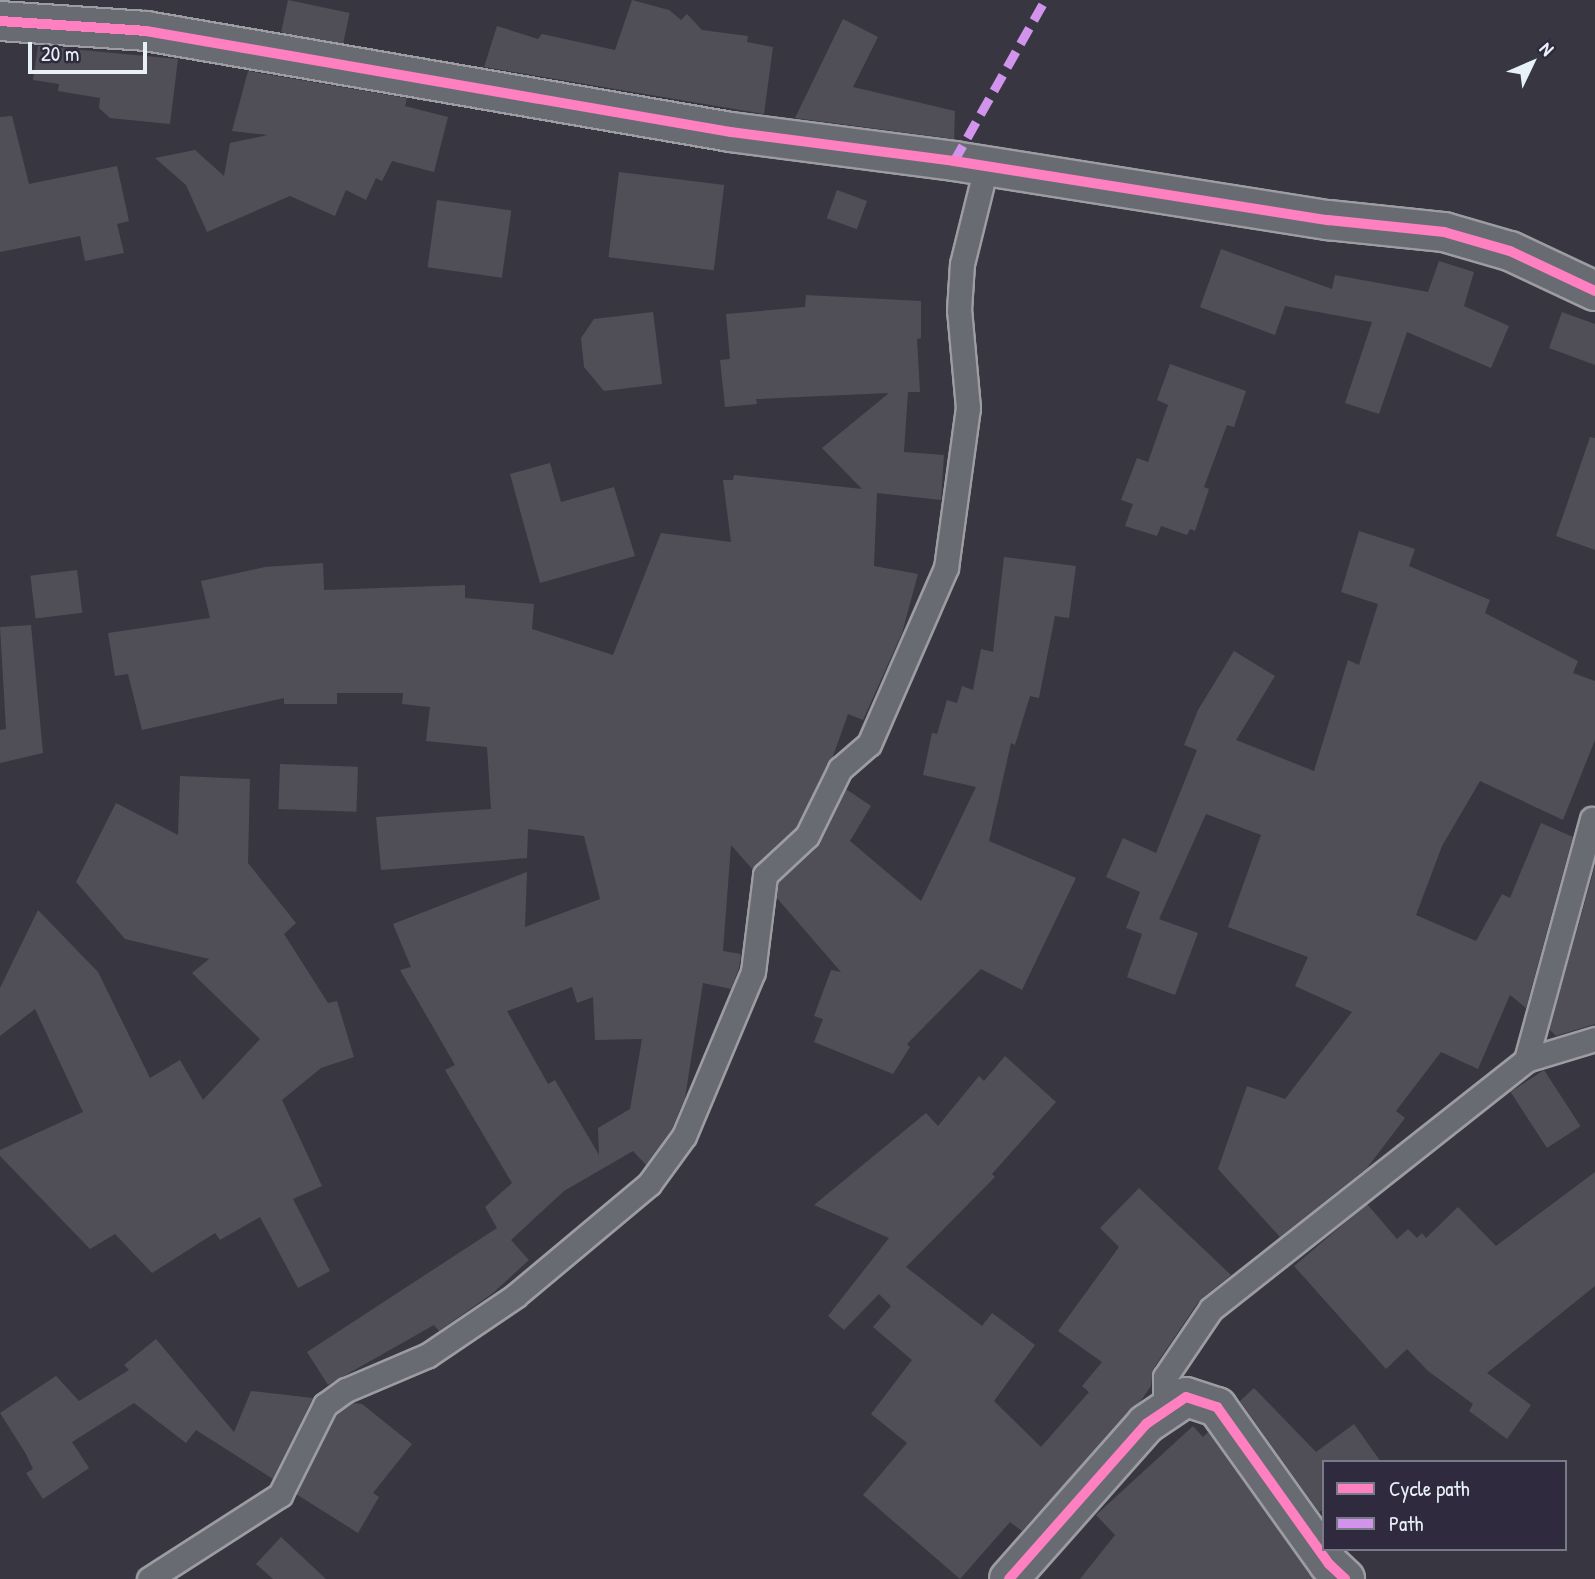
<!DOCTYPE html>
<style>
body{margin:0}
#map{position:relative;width:1595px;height:1579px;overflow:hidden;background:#383640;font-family:"Patrick Hand",sans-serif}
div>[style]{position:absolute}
.building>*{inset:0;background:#504f57;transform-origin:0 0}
.roads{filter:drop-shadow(2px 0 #9c9ca2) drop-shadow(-2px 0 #9c9ca2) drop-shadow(0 2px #9c9ca2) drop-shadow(0 -2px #9c9ca2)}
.lane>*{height:23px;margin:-11.5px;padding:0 11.5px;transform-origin:11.5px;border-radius:11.5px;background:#696b72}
.street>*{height:38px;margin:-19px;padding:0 19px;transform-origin:19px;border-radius:19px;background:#696b72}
.quiet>*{height:9px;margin-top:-4.5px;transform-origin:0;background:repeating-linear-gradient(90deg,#d193ec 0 18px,transparent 0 27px)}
.cycleway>*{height:10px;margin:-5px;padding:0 5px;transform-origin:5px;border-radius:5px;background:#ff80c0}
span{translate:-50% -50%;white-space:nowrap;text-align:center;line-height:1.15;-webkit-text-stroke:7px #2f2a3d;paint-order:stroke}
.legend{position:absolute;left:1322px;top:1460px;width:245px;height:91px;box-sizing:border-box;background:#2f2a3d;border:2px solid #797a88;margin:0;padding:9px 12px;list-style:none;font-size:21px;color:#e8f1f8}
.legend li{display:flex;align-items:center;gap:14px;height:35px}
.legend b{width:35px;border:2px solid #797a88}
.north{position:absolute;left:1497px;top:28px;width:70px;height:70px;-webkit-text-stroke:5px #2f2a3d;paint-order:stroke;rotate:46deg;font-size:19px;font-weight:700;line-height:28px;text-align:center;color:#e8f1f8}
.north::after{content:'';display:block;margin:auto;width:24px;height:32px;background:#e8f1f8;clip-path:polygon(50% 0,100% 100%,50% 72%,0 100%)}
.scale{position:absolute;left:28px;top:42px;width:119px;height:32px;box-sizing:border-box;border:4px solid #e8f1f8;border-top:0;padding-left:9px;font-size:21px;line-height:24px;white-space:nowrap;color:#e8f1f8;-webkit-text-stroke:5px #2f2a3d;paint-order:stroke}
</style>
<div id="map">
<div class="building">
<i style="left:288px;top:0;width:63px;height:33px;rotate:12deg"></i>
<i style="clip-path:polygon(632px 0,669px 10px,681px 20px,687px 14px,702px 30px,748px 36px,747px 42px,773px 47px,764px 114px,484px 67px,497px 26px,538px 39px,542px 34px,615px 50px)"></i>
<i style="clip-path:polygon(843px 19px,878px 37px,853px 87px,955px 111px,954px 139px,795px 118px)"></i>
<i style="clip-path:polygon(38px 46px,178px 59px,170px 124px,110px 118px,99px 108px,100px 98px,58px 91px,59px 84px,33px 80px)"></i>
<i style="clip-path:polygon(248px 71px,407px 98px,405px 106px,448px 117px,434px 172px,392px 161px,382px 181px,376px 178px,366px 200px,346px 190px,335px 216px,290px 196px,207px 232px,186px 185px,155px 158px,195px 150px,224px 176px,230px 143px,268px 135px,232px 131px)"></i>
<i style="clip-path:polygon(12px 116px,29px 184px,117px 166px,129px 221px,117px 224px,124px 253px,85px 261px,80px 236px,0 252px,0 117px)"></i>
<i style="left:619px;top:172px;width:106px;height:86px;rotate:7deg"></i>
<i style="left:837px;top:190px;width:32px;height:30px;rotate:20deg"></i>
<i style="left:437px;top:200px;width:75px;height:68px;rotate:8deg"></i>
<i style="clip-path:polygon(1221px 249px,1332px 289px,1335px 275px,1428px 292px,1439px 261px,1474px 272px,1464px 306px,1509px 326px,1491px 368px,1407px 332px,1379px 414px,1345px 403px,1372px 322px,1285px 306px,1275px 335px,1200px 307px)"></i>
<i style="clip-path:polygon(evenodd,806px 295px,921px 301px,921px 338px,917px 339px,920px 392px,908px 392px,904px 452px,944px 455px,941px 500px,877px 493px,874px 566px,918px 574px,902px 633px,863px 720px,848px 714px,833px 756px,796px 828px,753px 870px,731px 845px,723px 951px,741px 954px,739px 968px,731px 989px,703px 983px,685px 1098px,672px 1129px,646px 1165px,633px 1151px,564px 1191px,511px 1240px,529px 1260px,493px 1293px,439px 1331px,434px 1325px,328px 1385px,307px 1352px,497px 1228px,485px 1207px,512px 1183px,445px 1070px,455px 1065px,400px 970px,411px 967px,393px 924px,527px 872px,525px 927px,600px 899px,584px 836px,528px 829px,527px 858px,381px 870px,376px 817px,491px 809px,487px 747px,426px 741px,430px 707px,402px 704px,403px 693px,337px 693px,337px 704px,284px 704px,284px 698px,142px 730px,128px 674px,115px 676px,108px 633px,210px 618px,201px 581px,265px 567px,323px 563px,324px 590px,465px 585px,465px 598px,534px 604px,532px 629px,613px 655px,661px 533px,731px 542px,723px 480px,733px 480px,734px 475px,862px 489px,822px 448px,889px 393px,756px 399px,757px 404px,725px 407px,720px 360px,730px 359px,726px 314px,805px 307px,806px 295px,572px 987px,577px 1003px,593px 997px,595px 1040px,642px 1039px,630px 1109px,598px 1128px,599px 1155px,555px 1080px,548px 1084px,507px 1011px,572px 987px)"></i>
<i style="clip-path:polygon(653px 312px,662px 384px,604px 391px,584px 367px,581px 338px,594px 319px)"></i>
<i style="clip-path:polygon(1562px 312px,1595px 324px,1595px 365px,1549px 348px)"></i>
<i style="clip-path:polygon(1170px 364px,1246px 391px,1234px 427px,1227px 425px,1204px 487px,1209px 489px,1195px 531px,1190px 529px,1187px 535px,1161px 526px,1157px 536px,1125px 526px,1133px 504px,1121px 500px,1137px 458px,1148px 462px,1168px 405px,1157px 400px)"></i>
<i style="clip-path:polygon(1590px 437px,1595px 438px,1595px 550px,1556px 536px)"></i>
<i style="clip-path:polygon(550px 463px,561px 502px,614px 487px,635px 556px,540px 583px,510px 474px)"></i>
<i style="clip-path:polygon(1359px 531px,1415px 549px,1409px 566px,1490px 600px,1485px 613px,1578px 661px,1573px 673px,1595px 681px,1595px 740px,1563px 820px,1480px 781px,1442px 846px,1416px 915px,1476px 941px,1502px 894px,1510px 898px,1541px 823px,1573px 837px,1526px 1008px,1510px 995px,1478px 1069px,1441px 1052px,1396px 1111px,1405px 1118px,1367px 1168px,1280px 1237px,1218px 1169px,1247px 1086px,1285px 1099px,1352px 1012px,1295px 986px,1308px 957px,1228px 927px,1261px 835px,1206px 814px,1159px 919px,1198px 933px,1175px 995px,1127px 977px,1142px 934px,1126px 928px,1140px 892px,1106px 877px,1123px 838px,1156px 853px,1197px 750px,1184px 745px,1198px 710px,1234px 651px,1275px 676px,1236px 740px,1314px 771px,1348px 660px,1359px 665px,1378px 604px,1341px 592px)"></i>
<i style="clip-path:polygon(1004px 557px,1076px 566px,1069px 618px,1055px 616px,1039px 698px,1030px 696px,1015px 745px,1011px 743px,989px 841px,1076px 878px,1022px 990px,981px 969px,907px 1044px,910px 1047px,893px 1074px,814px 1042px,823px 1019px,814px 1016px,831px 970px,841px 972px,776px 897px,778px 882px,819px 843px,846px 789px,871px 806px,850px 841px,921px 901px,976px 787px,923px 775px,932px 733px,937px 734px,947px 700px,957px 703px,962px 686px,973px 690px,981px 649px,993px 652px)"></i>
<i style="left:77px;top:570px;width:43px;height:47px;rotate:83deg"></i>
<i style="clip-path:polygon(31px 625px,43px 753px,0 763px,0 730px,6px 729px,0 627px)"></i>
<i style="left:280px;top:764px;width:78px;height:45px;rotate:2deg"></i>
<i style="clip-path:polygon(180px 776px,250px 779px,248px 863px,296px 923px,284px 934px,328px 1003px,337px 1001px,354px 1057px,321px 1068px,282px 1100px,322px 1186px,293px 1199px,330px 1271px,298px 1288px,260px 1217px,220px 1240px,215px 1233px,152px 1273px,115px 1234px,90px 1249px,0 1156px,0 1150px,83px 1112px,35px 1009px,0 1036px,0 988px,38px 910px,98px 972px,150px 1078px,180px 1060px,203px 1100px,260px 1039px,192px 973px,209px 959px,125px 939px,76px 882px,116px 803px,178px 835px)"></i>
<i style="clip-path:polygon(1595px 866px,1595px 1024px,1556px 1036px,1549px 1029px)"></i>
<i style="clip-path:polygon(1005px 1056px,1056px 1102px,992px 1174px,995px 1177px,906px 1267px,982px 1326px,992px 1313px,1035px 1345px,994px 1401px,1041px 1447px,1089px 1392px,1082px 1386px,1102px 1362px,1058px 1331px,1119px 1247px,1100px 1228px,1139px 1188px,1231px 1275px,1199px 1301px,1153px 1369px,1151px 1386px,1140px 1402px,1022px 1531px,1010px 1522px,960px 1579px,863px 1495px,907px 1443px,871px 1414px,912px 1360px,873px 1327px,891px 1306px,879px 1294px,844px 1330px,828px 1316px,889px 1238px,814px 1205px,926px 1113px,938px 1126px,979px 1076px,984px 1081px)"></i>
<i style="left:1544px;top:1070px;width:67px;height:40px;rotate:57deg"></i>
<i style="clip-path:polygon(1595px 1172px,1595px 1286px,1487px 1373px,1531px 1405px,1507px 1439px,1469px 1411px,1473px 1404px,1428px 1371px,1407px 1349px,1386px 1369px,1294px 1266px,1367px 1204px,1397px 1239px,1408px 1229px,1417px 1238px,1422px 1233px,1426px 1238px,1458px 1207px,1496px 1246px)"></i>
<i style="clip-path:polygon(156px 1339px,234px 1432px,251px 1391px,313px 1398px,273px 1479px,196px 1430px,186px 1443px,134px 1403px,72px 1442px,89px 1468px,43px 1499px,26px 1473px,33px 1469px,26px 1454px,0 1413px,56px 1376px,79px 1401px,129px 1370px,124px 1365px)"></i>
<i style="clip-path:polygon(1254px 1388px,1316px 1452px,1354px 1424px,1381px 1462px,1324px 1462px,1324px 1509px,1319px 1512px,1240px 1401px)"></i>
<i style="clip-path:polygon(352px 1403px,362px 1404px,412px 1444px,373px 1493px,379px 1497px,358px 1533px,296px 1494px,336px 1414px)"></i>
<i style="clip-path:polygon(1193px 1426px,1203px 1437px,1208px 1432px,1313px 1579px,1080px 1579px,1115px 1535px,1096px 1515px)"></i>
<i style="clip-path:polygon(281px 1537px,326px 1579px,273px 1579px,256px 1564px)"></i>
</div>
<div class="roads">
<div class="lane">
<i style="left:1526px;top:1060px;width:250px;rotate:-74.7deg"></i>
<i style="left:1165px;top:1408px;width:31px;rotate:-90deg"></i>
<i style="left:1165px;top:1377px;width:82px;rotate:-55.9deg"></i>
<i style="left:1211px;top:1309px;width:402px;rotate:-38.3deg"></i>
<i style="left:1526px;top:1060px;width:72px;rotate:-16.9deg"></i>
<i style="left:149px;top:1579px;width:156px;rotate:-32.7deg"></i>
<i style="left:280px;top:1495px;width:101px;rotate:-63.4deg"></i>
<i style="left:325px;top:1405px;width:26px;rotate:-36deg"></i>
<i style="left:346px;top:1390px;width:89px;rotate:-23.1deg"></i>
<i style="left:428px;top:1355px;width:105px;rotate:-34.1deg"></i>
<i style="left:515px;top:1296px;width:175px;rotate:-39.9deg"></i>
<i style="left:649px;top:1184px;width:59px;rotate:-53.9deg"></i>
<i style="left:684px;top:1136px;width:178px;rotate:-67.2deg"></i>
<i style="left:753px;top:972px;width:98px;rotate:-82.9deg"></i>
<i style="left:765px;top:875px;width:57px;rotate:-42.9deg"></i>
<i style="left:807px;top:836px;width:75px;rotate:-63.8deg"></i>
<i style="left:840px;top:769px;width:38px;rotate:-41deg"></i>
<i style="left:869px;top:744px;width:192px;rotate:-66.4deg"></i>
<i style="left:946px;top:568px;width:162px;rotate:-82.2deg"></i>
<i style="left:968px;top:408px;width:98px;rotate:-95.2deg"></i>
<i style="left:959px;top:310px;width:46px;rotate:-86.3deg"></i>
<i style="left:962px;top:264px;width:100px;rotate:-76.1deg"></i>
</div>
<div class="street">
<i style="left:0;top:21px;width:146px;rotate:3.9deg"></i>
<i style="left:146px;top:31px;width:594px;rotate:9.8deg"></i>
<i style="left:731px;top:132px;width:225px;rotate:7.4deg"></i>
<i style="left:954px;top:161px;width:379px;rotate:9deg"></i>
<i style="left:1328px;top:220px;width:117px;rotate:5.9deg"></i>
<i style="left:1444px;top:232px;width:69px;rotate:16.1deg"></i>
<i style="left:1510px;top:251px;width:94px;rotate:25.2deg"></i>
<i style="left:1009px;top:1579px;width:207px;rotate:-48.5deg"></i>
<i style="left:1146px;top:1424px;width:48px;rotate:-34deg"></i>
<i style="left:1186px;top:1397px;width:33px;rotate:18deg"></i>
<i style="left:1217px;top:1407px;width:193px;rotate:54.5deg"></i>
<i style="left:1329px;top:1564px;width:22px;rotate:43deg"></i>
</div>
</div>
<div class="quiet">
<i style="left:954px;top:161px;width:185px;rotate:-60.5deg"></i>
</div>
<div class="cycleway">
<i style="left:0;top:21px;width:146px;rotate:3.9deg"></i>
<i style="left:146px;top:31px;width:594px;rotate:9.8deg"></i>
<i style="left:731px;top:132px;width:225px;rotate:7.4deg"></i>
<i style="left:954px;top:161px;width:379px;rotate:9deg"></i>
<i style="left:1328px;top:220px;width:117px;rotate:5.9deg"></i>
<i style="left:1444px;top:232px;width:69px;rotate:16.1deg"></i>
<i style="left:1510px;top:251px;width:94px;rotate:25.2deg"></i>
<i style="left:1009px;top:1579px;width:207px;rotate:-48.5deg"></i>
<i style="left:1146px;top:1424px;width:48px;rotate:-34deg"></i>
<i style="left:1186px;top:1397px;width:33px;rotate:18deg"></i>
<i style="left:1217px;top:1407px;width:193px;rotate:54.5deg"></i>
<i style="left:1329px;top:1564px;width:22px;rotate:43deg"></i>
</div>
<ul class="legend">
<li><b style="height:9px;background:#ff80c0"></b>Cycle path</li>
<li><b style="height:9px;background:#d193ec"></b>Path</li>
</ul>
<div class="north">N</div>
<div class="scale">20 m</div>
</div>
